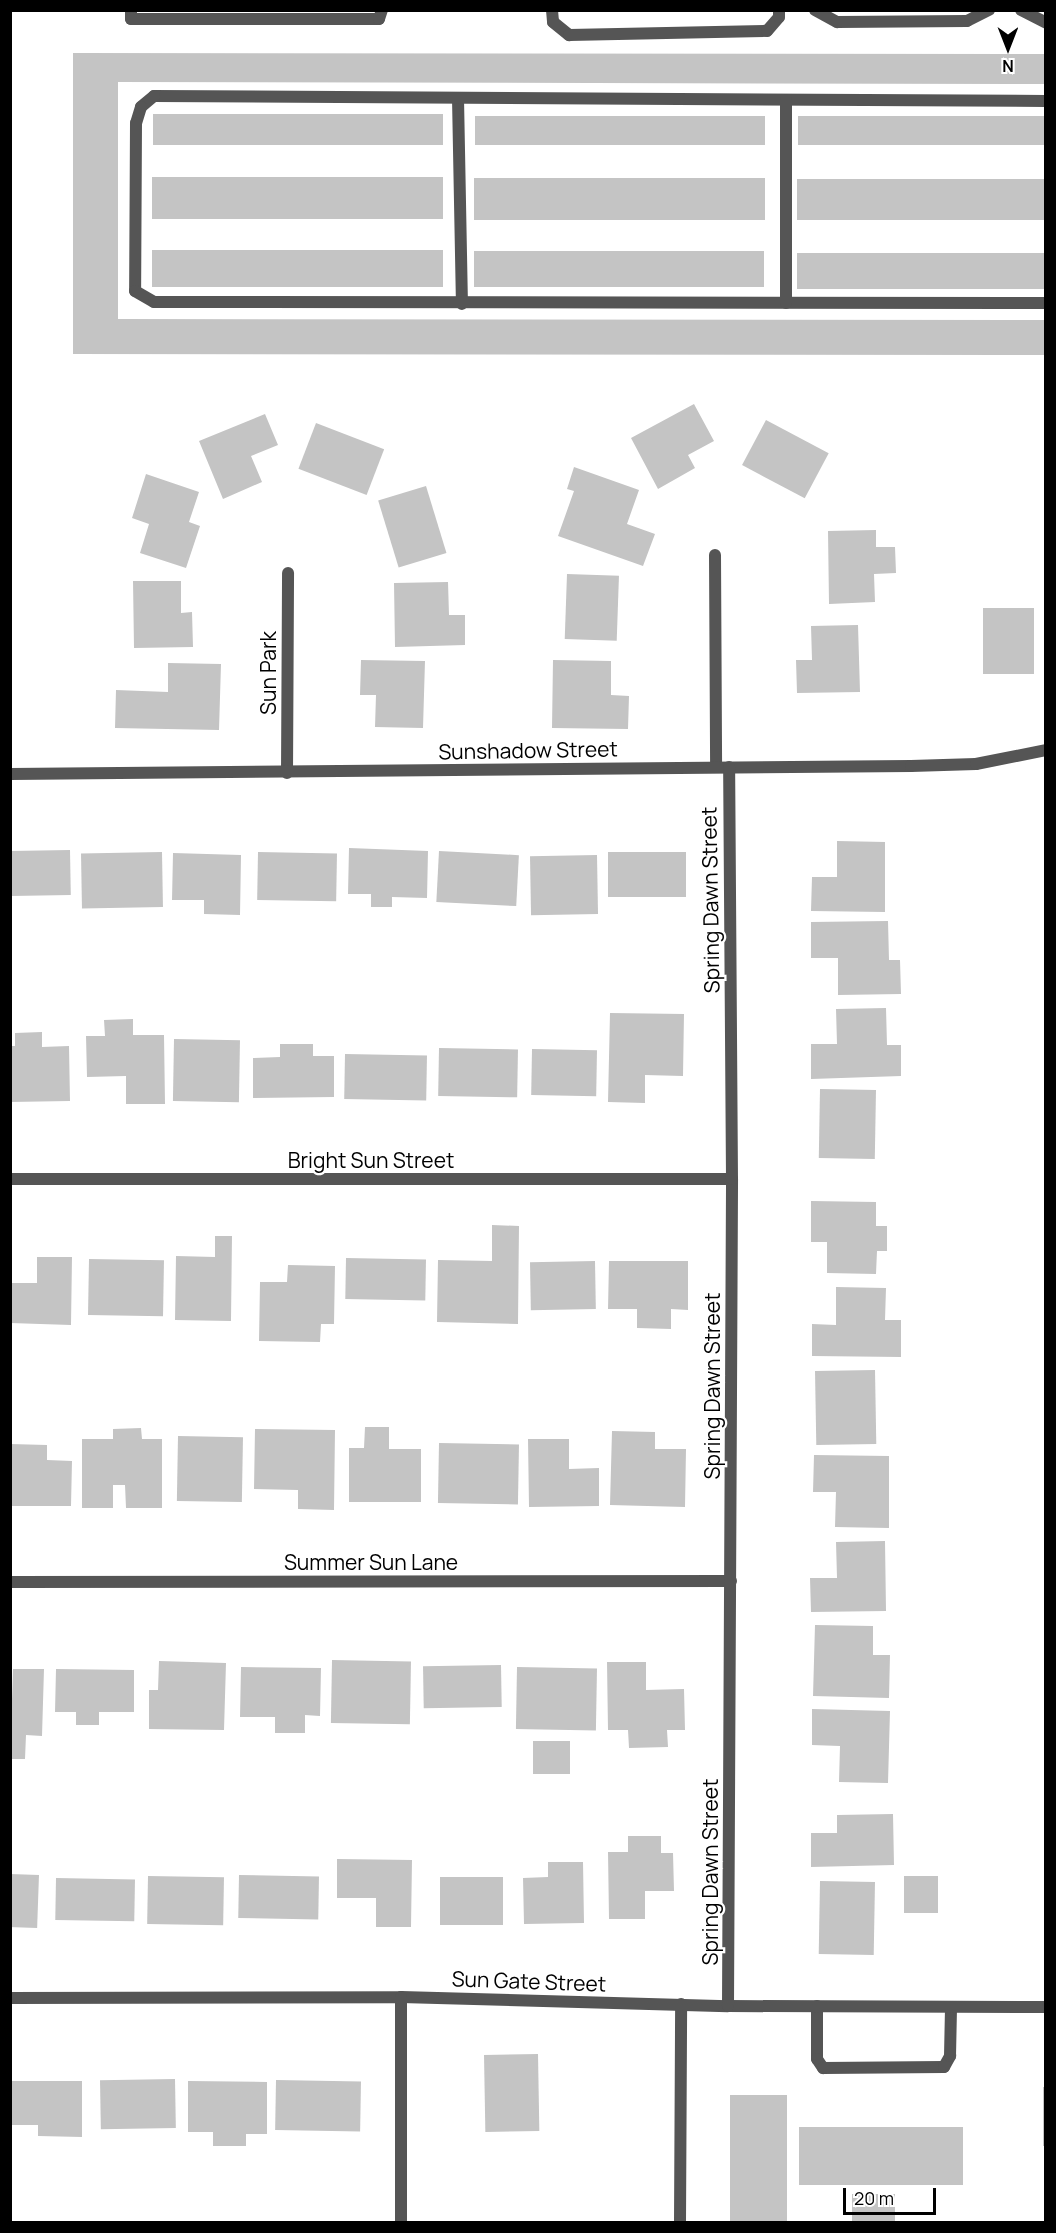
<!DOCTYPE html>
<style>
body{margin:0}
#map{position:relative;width:1056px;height:2233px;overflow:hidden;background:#fff;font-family:Manrope,sans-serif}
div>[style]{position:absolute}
.building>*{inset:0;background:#c4c4c4;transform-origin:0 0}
.lane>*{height:12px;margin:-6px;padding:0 6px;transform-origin:6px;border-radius:6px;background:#555}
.street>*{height:12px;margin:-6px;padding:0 6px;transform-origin:6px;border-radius:6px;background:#555}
span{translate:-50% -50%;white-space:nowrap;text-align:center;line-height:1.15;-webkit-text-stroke:4.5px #fff;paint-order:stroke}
.street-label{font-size:21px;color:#000}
.frame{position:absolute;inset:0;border:12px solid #000;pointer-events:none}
.north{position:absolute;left:978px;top:18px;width:60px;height:60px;-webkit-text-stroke:4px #fff;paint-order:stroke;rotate:180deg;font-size:16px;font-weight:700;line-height:24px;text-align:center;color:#000}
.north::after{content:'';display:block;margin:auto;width:21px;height:27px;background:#000;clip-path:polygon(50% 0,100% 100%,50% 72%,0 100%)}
.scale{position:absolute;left:843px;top:2188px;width:93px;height:27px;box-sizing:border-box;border:3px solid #000;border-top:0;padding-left:8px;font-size:18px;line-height:21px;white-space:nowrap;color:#000;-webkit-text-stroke:4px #fff;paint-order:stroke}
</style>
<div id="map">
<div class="building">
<i style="clip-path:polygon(73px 53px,1046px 54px,1046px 84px,118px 82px,118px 319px,1046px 320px,1046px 355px,73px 354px)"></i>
<i style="left:153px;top:114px;width:290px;height:31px"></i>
<i style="left:475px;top:116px;width:290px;height:29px"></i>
<i style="left:798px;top:116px;width:248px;height:29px"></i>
<i style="left:152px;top:177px;width:291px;height:42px"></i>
<i style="left:474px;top:178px;width:291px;height:42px"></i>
<i style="left:797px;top:179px;width:249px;height:41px"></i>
<i style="left:152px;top:250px;width:291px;height:37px"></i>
<i style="left:474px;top:251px;width:290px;height:36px"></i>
<i style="left:797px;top:253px;width:249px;height:36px"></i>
<i style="clip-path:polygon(694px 404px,714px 441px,688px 455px,695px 468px,658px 489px,631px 438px)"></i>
<i style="clip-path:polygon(265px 414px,278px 445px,251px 456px,262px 482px,223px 499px,199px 441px)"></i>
<i style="left:766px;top:420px;width:71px;height:51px;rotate:28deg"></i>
<i style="left:316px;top:423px;width:73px;height:49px;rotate:21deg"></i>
<i style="clip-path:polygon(574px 467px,639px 490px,627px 524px,655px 534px,643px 566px,558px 536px,574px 491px,567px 489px)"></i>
<i style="clip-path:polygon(146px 474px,199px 492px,189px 522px,200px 526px,186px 568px,140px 553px,149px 524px,132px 518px)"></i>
<i style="left:426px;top:486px;width:70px;height:50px;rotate:73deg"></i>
<i style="clip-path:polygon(876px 530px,876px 547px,895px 547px,896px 573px,874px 574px,875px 602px,829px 604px,828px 531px)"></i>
<i style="left:567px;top:574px;width:52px;height:65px;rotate:2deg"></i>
<i style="clip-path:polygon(133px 581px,181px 581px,181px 613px,192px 612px,193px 647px,134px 648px)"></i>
<i style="clip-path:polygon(448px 582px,449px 615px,465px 615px,465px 645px,395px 647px,394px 583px)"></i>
<i style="left:983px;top:608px;width:51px;height:66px"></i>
<i style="clip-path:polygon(858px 625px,860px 692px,797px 693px,796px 660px,812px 660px,811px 626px)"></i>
<i style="clip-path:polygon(361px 660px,425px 661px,423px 728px,375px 727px,376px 695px,360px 695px)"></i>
<i style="clip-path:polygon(553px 660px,611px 661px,611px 695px,629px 696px,628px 729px,552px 728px)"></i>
<i style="clip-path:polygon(168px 663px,221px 664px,219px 730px,115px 728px,116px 690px,168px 692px)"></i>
<i style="clip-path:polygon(837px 841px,885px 842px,885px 912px,811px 911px,812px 877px,837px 877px)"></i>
<i style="clip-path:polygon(349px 848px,428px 851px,427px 898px,392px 897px,392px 907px,371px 907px,371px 894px,348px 894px)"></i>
<i style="left:70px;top:850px;width:45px;height:60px;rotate:89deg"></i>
<i style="left:439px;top:851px;width:80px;height:51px;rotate:3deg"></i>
<i style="left:162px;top:852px;width:55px;height:81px;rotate:89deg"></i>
<i style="left:258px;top:852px;width:79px;height:48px;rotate:1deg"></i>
<i style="left:686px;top:852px;width:45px;height:78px;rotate:90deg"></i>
<i style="clip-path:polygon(173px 853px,241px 855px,240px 915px,204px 914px,204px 900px,172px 900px)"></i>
<i style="left:597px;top:855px;width:59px;height:67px;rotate:89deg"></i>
<i style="clip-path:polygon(888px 921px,889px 960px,900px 960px,901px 994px,838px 995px,838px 958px,811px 958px,811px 922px)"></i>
<i style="clip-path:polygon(886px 1008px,887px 1045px,901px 1045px,901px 1076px,811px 1079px,811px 1044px,837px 1044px,836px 1009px)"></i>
<i style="clip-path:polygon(610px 1013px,684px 1014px,683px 1076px,645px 1075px,645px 1103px,608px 1102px)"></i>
<i style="clip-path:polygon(133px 1019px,133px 1035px,164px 1035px,165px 1104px,126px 1104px,126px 1076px,87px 1077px,86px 1036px,105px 1036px,104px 1020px)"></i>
<i style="clip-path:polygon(42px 1032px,42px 1047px,69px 1046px,70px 1101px,10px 1102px,10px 1046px,15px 1046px,15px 1033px)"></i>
<i style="left:174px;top:1039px;width:66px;height:62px;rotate:1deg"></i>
<i style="clip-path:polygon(280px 1044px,313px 1044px,313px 1056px,334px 1056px,334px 1097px,253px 1098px,253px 1058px,280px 1057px)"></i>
<i style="left:439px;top:1048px;width:79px;height:48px;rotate:1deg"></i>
<i style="left:532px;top:1049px;width:65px;height:46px;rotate:1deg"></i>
<i style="left:345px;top:1054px;width:82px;height:45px;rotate:1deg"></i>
<i style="left:820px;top:1089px;width:56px;height:69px;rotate:1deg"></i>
<i style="clip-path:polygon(811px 1201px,876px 1202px,876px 1226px,887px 1226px,887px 1251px,877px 1251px,876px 1274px,827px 1273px,827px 1242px,811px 1242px)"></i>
<i style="clip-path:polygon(492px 1225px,519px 1226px,518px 1324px,437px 1322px,438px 1260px,492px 1261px)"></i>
<i style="clip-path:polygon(215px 1236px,232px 1236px,231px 1321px,175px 1320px,176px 1256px,215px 1257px)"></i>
<i style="clip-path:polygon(37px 1257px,72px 1257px,71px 1325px,10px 1323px,10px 1283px,37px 1283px)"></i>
<i style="left:346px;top:1258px;width:80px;height:41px;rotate:1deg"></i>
<i style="left:89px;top:1259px;width:75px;height:56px;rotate:1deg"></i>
<i style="left:595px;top:1261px;width:48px;height:65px;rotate:89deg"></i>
<i style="clip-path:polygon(609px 1261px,688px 1261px,688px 1310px,671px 1309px,671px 1329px,637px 1328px,637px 1309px,608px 1309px)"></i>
<i style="clip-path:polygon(288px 1265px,335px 1266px,334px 1324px,321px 1324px,320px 1342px,259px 1341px,260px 1282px,287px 1282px)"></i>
<i style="clip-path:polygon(836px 1287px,886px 1288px,885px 1320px,901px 1320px,901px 1357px,812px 1356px,812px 1324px,836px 1325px)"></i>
<i style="left:875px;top:1370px;width:74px;height:60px;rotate:89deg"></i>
<i style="clip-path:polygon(365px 1427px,389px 1427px,389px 1449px,421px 1449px,421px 1502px,349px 1502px,349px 1448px,364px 1448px)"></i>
<i style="clip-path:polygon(141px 1428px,142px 1439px,162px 1439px,162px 1508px,126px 1508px,125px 1485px,113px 1485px,113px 1508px,82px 1508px,82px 1439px,113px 1439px,113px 1429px)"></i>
<i style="clip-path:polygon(255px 1429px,335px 1430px,334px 1510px,298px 1509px,298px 1490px,254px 1489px)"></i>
<i style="clip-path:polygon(612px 1431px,655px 1432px,655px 1449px,686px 1449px,685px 1507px,610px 1505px)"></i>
<i style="left:178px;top:1436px;width:65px;height:65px;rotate:1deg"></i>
<i style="clip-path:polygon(528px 1439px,569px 1439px,569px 1469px,599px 1468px,599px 1506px,529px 1507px)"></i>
<i style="left:439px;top:1443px;width:80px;height:60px;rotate:1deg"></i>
<i style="clip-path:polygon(10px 1444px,47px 1445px,47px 1460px,72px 1461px,71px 1506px,10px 1506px)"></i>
<i style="clip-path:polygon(814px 1455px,889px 1456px,889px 1528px,835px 1527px,836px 1492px,813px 1492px)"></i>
<i style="clip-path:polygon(885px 1541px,886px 1611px,811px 1612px,810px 1578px,837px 1578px,836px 1542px)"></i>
<i style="clip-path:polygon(815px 1625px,873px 1626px,873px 1655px,890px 1655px,889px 1698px,813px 1696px)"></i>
<i style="left:332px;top:1660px;width:79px;height:63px;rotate:1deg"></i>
<i style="clip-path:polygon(159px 1661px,226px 1663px,224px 1730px,149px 1729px,149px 1690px,158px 1690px)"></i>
<i style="clip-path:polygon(607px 1662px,646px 1662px,646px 1690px,684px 1689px,685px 1730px,667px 1730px,668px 1747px,629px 1748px,628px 1730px,608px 1730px)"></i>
<i style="left:501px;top:1665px;width:42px;height:78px;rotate:89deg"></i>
<i style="clip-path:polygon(241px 1667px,321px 1668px,320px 1716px,305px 1715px,305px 1733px,275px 1733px,275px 1717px,240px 1717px)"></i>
<i style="left:517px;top:1667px;width:80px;height:62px;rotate:1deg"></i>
<i style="clip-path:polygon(13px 1669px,44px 1669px,42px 1736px,26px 1735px,25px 1759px,10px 1759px)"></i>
<i style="clip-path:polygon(56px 1669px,134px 1670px,134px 1712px,99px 1712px,99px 1725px,76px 1725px,76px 1712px,55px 1712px)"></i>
<i style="clip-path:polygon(812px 1709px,890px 1711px,888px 1783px,839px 1782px,840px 1746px,812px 1745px)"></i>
<i style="left:570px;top:1741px;width:33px;height:37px;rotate:90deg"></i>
<i style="clip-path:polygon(893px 1814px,894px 1865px,811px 1867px,811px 1833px,837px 1833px,837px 1815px)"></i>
<i style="clip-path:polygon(628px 1836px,661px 1836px,661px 1853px,673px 1853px,674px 1891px,645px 1891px,645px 1919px,609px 1919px,608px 1852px,628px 1852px)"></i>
<i style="clip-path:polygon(337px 1859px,412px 1860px,411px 1927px,376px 1927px,376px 1898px,337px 1898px)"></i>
<i style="clip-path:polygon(548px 1862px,583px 1862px,584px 1923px,524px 1924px,523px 1878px,548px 1877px)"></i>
<i style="left:10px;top:1874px;width:29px;height:53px;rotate:2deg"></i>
<i style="left:239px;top:1875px;width:80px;height:43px;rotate:1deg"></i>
<i style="left:148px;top:1876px;width:76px;height:48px;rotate:1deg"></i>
<i style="left:904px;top:1876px;width:34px;height:37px"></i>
<i style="left:440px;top:1877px;width:63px;height:48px"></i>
<i style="left:56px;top:1878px;width:79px;height:42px;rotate:1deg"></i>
<i style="left:820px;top:1881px;width:55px;height:73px;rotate:1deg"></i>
<i style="left:538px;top:2054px;width:77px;height:54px;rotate:89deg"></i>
<i style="left:175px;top:2079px;width:49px;height:75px;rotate:89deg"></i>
<i style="left:276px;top:2080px;width:85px;height:50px;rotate:1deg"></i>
<i style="clip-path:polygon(10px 2081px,82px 2081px,82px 2137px,38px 2136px,38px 2125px,10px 2125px)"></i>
<i style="clip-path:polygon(188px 2081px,267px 2082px,267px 2134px,246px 2134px,246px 2146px,213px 2146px,213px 2132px,188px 2132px)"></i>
<i style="left:1043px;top:2087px;width:3px;height:59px"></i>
<i style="left:730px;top:2095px;width:57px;height:127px"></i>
<i style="left:799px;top:2127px;width:164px;height:58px"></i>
<i style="left:852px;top:2194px;width:43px;height:28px"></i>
</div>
<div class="lane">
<i style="left:131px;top:10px;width:9px;rotate:90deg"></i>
<i style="left:131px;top:19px;width:248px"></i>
<i style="left:379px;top:19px;width:9px;rotate:-72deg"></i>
<i style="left:552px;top:10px;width:12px;rotate:85deg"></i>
<i style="left:553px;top:22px;width:21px;rotate:39deg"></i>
<i style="left:569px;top:35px;width:198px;rotate:-1.2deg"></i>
<i style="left:767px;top:31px;width:18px;rotate:-49deg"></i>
<i style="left:779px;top:17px;width:7px;rotate:-90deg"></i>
<i style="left:815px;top:10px;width:25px;rotate:29deg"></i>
<i style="left:837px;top:22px;width:130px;rotate:-0.4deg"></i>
<i style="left:967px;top:21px;width:25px;rotate:-27deg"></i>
<i style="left:1021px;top:10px;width:28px;rotate:27deg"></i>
<i style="left:458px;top:98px;width:206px;rotate:88.9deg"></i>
<i style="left:1046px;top:101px;width:892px;rotate:-179.68deg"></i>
<i style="left:154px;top:96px;width:17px;rotate:140deg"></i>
<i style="left:141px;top:107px;width:17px;rotate:107deg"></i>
<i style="left:136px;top:123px;width:168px;rotate:90.3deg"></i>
<i style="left:135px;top:291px;width:22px;rotate:30deg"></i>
<i style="left:154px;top:302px;width:892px;rotate:0.06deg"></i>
<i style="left:786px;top:303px;width:203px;rotate:-90deg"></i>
<i style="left:817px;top:2006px;width:53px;rotate:90deg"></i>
<i style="left:817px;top:2059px;width:11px;rotate:56deg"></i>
<i style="left:823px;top:2068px;width:121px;rotate:-0.5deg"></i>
<i style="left:944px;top:2067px;width:13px;rotate:-61deg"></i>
<i style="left:950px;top:2056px;width:49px;rotate:-88.8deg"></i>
<i style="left:680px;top:2222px;width:218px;rotate:-89.7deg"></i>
</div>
<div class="street">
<i style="left:715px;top:555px;width:212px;rotate:89.7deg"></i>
<i style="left:287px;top:773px;width:200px;rotate:-89.7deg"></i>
<i style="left:10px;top:774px;width:901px;rotate:-0.51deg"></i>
<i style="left:911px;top:766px;width:65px;rotate:-1.8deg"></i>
<i style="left:976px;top:764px;width:71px;rotate:-11.3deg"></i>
<i style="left:10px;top:1179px;width:722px"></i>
<i style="left:10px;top:1582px;width:721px;rotate:-0.08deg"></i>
<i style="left:10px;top:1998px;width:391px;rotate:-0.1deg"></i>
<i style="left:401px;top:1997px;width:327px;rotate:1.6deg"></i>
<i style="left:728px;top:2006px;width:318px;rotate:0.2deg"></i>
<i style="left:728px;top:2006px;width:827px;rotate:-89.72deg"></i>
<i style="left:732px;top:1179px;width:412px;rotate:-90.4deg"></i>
<i style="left:401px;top:2222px;width:225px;rotate:-90deg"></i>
</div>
<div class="street-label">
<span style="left:268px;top:673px;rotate:-90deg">Sun Park</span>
<span style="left:528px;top:750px;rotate:-1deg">Sunshadow Street</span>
<span style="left:710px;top:900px;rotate:-91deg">Spring Dawn Street</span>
<span style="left:371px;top:1160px">Bright Sun Street</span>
<span style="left:712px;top:1386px;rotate:-90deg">Spring Dawn Street</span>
<span style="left:371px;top:1562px">Summer Sun Lane</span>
<span style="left:710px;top:1872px;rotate:-90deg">Spring Dawn Street</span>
<span style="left:529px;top:1981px;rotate:2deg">Sun Gate Street</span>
</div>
<div class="frame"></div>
<div class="north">N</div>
<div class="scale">20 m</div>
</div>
